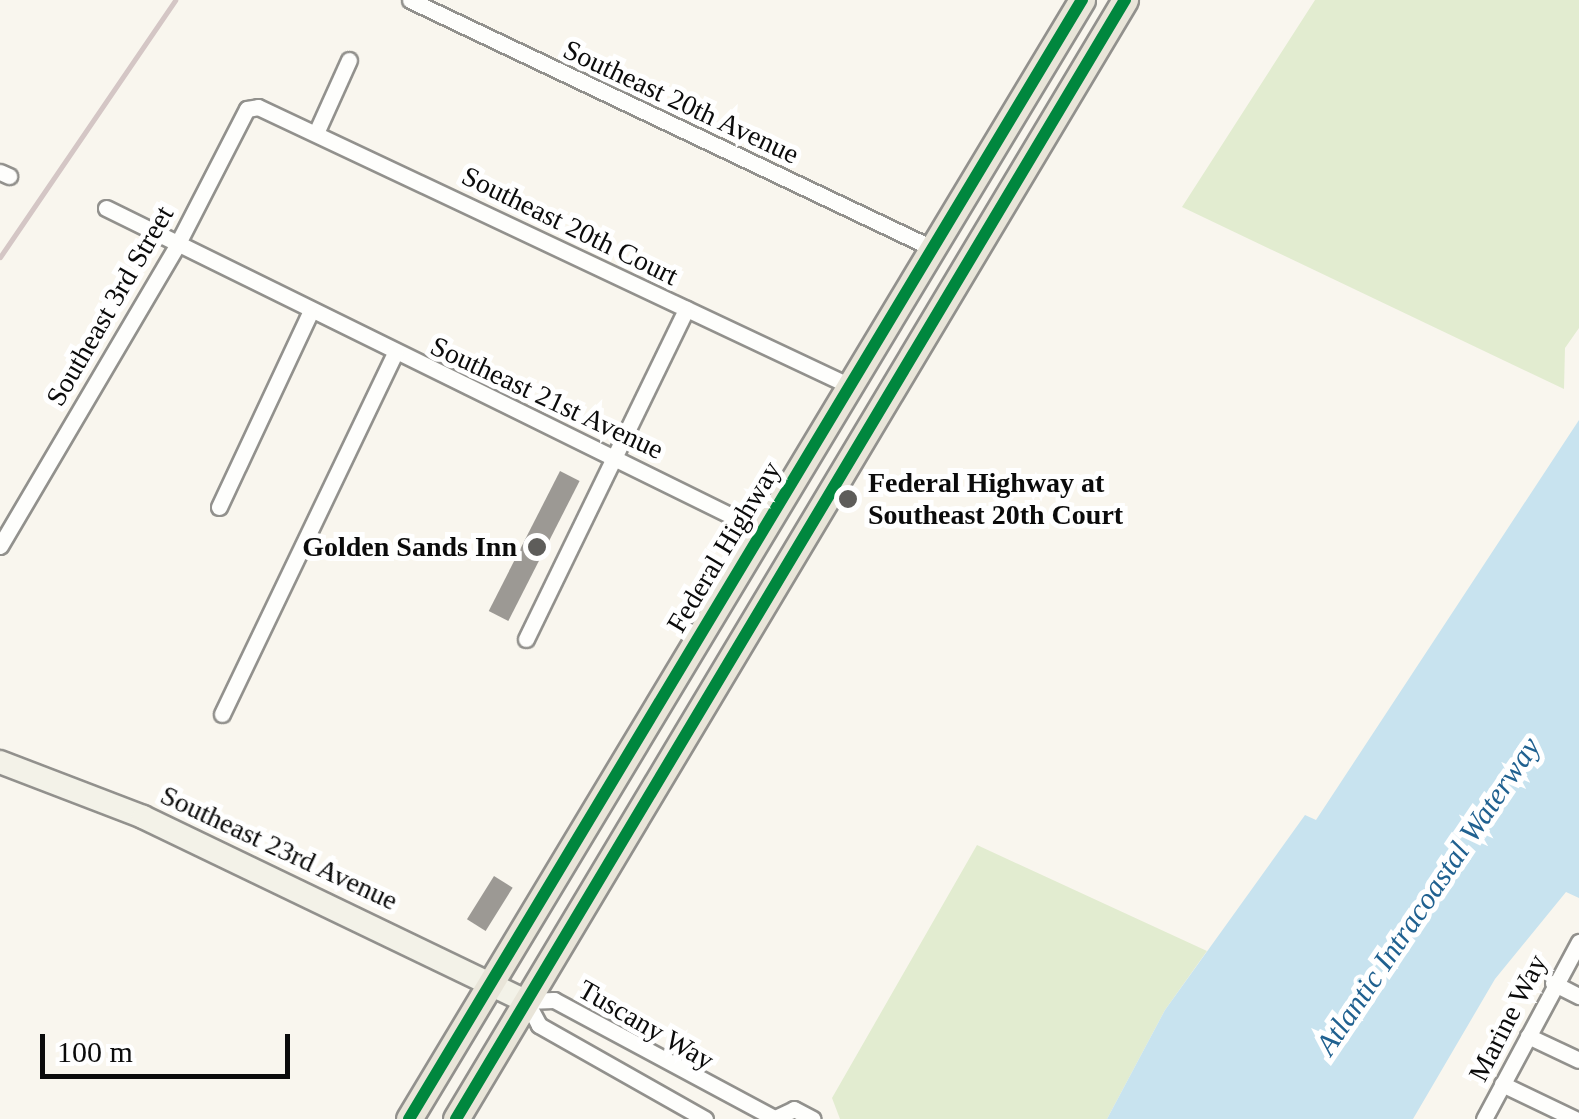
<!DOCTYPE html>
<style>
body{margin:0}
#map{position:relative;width:1579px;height:1119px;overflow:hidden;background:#f9f6ee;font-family:"Times New Roman",serif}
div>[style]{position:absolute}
.green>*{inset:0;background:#e2ecd0}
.water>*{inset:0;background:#c8e3ef}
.building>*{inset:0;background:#9c9994;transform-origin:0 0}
.roads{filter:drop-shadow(2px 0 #92918d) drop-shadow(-2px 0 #92918d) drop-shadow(0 2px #92918d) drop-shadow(0 -2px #92918d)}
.street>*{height:15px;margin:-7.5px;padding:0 7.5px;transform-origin:7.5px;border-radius:7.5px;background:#fefefc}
.secondary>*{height:22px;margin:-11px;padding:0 11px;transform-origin:11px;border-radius:11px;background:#f3f2e8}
.primary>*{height:25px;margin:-12.5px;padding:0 12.5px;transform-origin:12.5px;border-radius:12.5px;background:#e9e5d9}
.rail>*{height:5px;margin:-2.5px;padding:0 2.5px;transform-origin:2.5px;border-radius:2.5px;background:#d4c6c5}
.cycleway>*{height:12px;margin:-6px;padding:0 6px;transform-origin:6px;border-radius:6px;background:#00873e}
.dots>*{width:28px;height:28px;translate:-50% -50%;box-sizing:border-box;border:5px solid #fff;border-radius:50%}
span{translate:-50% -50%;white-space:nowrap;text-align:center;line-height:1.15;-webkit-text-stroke:10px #fff;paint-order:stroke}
.street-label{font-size:28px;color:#0b0b0b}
.poi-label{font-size:28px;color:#0b0b0b;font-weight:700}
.left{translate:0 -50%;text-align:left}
.right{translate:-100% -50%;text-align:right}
.water-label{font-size:30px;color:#206190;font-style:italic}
.scale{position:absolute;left:40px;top:1034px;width:250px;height:45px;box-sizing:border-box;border:5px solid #0b0b0b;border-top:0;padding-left:12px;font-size:30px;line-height:35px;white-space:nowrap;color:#0b0b0b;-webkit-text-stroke:8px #fff;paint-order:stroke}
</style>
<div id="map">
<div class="green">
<i style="clip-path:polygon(1315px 0,1579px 0,1579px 328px,1565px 348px,1564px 389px,1182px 207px)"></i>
<i style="clip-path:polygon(977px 845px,1207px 951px,1165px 1010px,1107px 1119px,840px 1119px,832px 1098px)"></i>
</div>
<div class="water">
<i style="clip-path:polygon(1579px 420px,1579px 898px,1566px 892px,1495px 979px,1413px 1119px,1107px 1119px,1165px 1010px,1305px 815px,1316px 820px)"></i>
</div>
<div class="building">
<i style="left:560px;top:471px;width:22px;height:157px;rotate:27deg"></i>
<i style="left:494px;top:876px;width:22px;height:51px;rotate:32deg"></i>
</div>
<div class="roads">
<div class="street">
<i style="left:410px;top:0;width:578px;rotate:25.41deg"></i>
<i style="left:316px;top:133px;width:80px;rotate:-65.7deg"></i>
<i style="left:0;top:172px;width:10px;rotate:24deg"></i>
<i style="left:106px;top:208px;width:731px;rotate:26.21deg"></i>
<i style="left:219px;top:507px;width:217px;rotate:-64.9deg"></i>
<i style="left:0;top:546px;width:349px;rotate:-59.5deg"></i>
<i style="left:177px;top:245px;width:153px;rotate:-62.8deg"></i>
<i style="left:247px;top:109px;width:11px;rotate:-10deg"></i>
<i style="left:258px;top:107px;width:654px;rotate:25.23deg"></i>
<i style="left:526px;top:639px;width:367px;rotate:-64.1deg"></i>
<i style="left:222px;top:714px;width:400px;rotate:-64.4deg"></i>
<i style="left:1553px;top:983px;width:29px;rotate:27deg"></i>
<i style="left:1528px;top:1036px;width:56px;rotate:25.2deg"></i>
<i style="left:1502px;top:1084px;width:81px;rotate:25.6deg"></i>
<i style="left:705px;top:1119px;width:191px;rotate:-150.5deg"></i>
<i style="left:539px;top:1025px;width:27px;rotate:-118deg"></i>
<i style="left:526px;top:1001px;width:28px;rotate:-2deg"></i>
<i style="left:554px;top:1000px;width:250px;rotate:28.2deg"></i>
<i style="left:773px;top:1119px;width:23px;rotate:-25deg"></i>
<i style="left:794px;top:1109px;width:21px;rotate:28deg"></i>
<i style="left:1484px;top:1119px;width:201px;rotate:-61.8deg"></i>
</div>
<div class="secondary">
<i style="left:0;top:762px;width:153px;rotate:21deg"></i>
<i style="left:143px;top:817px;width:425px;rotate:25.7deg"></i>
</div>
<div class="primary">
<i style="left:409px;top:1119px;width:1306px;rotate:-58.98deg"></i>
<i style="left:456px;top:1119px;width:1304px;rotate:-59.13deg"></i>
</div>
</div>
<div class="rail">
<i style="left:0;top:257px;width:311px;rotate:-55.7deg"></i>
</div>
<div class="cycleway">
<i style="left:409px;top:1119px;width:1306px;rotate:-58.98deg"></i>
<i style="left:456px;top:1119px;width:1304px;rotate:-59.13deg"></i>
</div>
<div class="dots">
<i style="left:848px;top:499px;background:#5e5d5a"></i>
<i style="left:537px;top:547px;background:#5e5d5a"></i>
</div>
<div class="street-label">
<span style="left:681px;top:102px;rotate:25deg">Southeast 20th Avenue</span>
<span style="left:570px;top:226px;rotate:26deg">Southeast 20th Court</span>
<span style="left:110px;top:306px;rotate:-60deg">Southeast 3rd Street</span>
<span style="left:547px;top:398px;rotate:25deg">Southeast 21st Avenue</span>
<span style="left:724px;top:547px;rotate:-59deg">Federal Highway</span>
<span style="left:279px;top:848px;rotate:25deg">Southeast 23rd Avenue</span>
<span style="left:1508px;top:1018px;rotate:-63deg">Marine Way</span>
<span style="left:646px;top:1025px;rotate:30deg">Tuscany Way</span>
</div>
<div class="poi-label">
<span class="left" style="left:868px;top:499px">Federal Highway at<br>Southeast 20th Court</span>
<span class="right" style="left:517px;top:547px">Golden Sands Inn</span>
</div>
<div class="water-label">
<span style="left:1428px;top:896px;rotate:-56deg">Atlantic Intracoastal Waterway</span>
</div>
<div class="scale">100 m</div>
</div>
